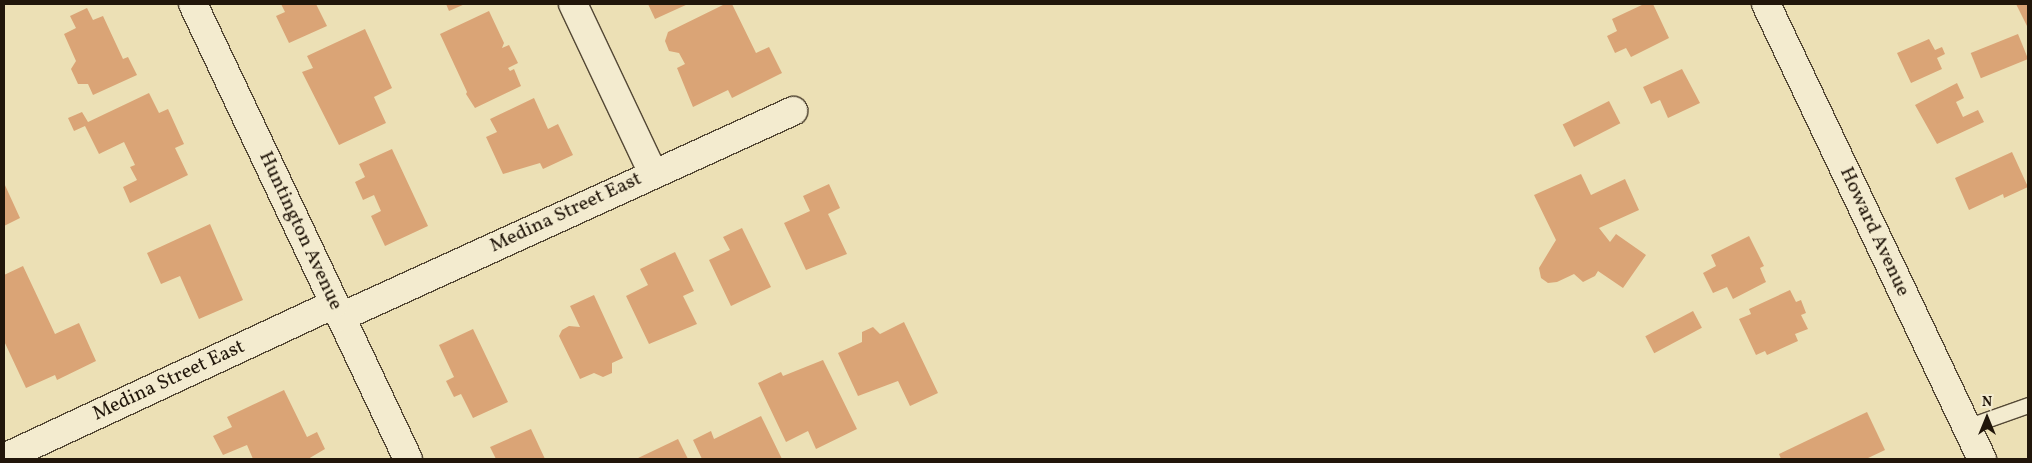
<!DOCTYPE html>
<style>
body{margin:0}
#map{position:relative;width:2032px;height:463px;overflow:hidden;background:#ece0b5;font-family:Vollkorn,serif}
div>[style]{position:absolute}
.building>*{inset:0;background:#daa476;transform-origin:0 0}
.roads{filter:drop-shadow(1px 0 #544835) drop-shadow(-1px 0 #544835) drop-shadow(0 1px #544835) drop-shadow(0 -1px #544835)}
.lane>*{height:15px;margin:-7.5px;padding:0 7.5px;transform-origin:7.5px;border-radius:7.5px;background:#f3ebcf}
.street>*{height:28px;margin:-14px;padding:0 14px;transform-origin:14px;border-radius:14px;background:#f3ebcf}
.secondary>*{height:28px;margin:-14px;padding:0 14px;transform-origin:14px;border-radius:14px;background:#f3ebcf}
span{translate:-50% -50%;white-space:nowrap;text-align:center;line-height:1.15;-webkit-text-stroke:4.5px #f3ebcf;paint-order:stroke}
.street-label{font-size:20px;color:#21160a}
.frame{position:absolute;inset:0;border:5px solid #21160a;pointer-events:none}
.north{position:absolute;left:1962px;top:393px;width:50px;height:50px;-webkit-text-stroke:4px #f3ebcf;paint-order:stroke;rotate:0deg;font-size:14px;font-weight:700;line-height:20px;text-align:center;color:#21160a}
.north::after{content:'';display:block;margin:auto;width:18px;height:22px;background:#21160a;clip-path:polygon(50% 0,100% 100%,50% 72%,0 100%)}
</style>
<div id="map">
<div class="building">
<i style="clip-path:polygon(281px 4px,316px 4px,327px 26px,289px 43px,276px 16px,285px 12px)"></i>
<i style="clip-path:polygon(446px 4px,465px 4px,449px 11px)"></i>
<i style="clip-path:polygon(648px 4px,688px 4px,655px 19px)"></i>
<i style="clip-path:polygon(725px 4px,732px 4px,756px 53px,769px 47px,782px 73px,732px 98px,728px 90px,693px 107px,677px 68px,685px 64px,679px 53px,669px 51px,665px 41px,668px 32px)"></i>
<i style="clip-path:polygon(1644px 4px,1653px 4px,1669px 38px,1631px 57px,1626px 48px,1615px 53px,1607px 36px,1617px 31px,1612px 19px)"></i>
<i style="clip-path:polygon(2016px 4px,2028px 4px,2028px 28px)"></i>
<i style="clip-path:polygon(87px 8px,93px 20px,103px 16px,123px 59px,128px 57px,137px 75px,93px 95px,88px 84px,78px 84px,71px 69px,76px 61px,64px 34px,76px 28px,70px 16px)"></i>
<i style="clip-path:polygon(489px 11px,504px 43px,502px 48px,509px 45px,518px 63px,508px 68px,510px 71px,514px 69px,521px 86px,475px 108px,466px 94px,467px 92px,440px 34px)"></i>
<i style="clip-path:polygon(365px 29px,392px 88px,374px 97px,386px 123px,339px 145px,302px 72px,313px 68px,307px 56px)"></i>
<i style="left:2018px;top:34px;width:27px;height:51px;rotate:68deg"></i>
<i style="clip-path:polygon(1929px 39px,1935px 50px,1942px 47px,1945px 54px,1937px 58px,1942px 69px,1911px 83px,1897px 53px)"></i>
<i style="clip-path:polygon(1682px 69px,1700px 103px,1668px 118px,1660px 100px,1651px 104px,1643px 87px)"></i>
<i style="clip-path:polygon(1957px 83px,1964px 98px,1956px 102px,1963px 117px,1978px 110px,1984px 122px,1937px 144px,1915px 105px)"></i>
<i style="clip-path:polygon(149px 93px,159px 113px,168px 109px,184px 144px,175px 148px,188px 175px,130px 203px,123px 187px,137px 180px,130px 167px,135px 165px,124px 142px,99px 154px,85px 126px,74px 131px,68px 118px,82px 112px,88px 122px)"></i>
<i style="clip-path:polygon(534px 98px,548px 129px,558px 124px,573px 155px,543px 169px,540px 163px,503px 174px,486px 137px,497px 132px,490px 119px)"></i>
<i style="left:1609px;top:101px;width:25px;height:52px;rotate:63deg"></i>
<i style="clip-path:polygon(392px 149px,428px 226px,385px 246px,371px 216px,381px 211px,374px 195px,363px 200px,355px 182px,365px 177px,359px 164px)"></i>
<i style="clip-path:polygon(2012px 152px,2028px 187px,2004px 198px,2003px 194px,1969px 210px,1955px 178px)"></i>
<i style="clip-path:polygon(1581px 174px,1591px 195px,1625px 179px,1639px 210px,1599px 228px,1610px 242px,1616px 234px,1646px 255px,1623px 288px,1598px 271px,1595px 276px,1583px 282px,1574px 274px,1557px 282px,1548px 283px,1541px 278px,1539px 268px,1556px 240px,1534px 195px)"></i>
<i style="clip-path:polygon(4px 183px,20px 218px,4px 226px)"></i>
<i style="clip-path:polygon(829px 184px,840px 208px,828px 214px,847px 254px,806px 270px,784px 223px,810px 211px,803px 196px)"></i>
<i style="clip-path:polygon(210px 224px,243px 300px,199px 319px,180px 276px,161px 284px,147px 253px)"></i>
<i style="clip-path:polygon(742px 228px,771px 287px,731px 306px,709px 260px,730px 250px,723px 237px)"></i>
<i style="clip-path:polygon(1749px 236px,1764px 266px,1760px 268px,1766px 282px,1733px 299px,1727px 287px,1713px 293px,1703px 273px,1716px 266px,1711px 255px)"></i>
<i style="clip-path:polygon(675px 252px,694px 291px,683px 296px,697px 324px,649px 344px,626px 296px,648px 285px,640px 269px)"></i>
<i style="clip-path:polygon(23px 266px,55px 334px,79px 323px,96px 361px,57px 380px,55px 375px,26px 388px,4px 341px,4px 275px)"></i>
<i style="clip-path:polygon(1790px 290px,1796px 302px,1801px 300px,1806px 313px,1801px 315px,1808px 329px,1795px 334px,1798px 341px,1767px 355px,1765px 351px,1756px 355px,1739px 319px,1751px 314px,1749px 309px)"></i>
<i style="clip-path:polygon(594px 295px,623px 358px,612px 363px,612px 373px,603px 377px,594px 373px,580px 379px,559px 336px,562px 330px,569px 326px,580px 327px,570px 306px)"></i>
<i style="left:1693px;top:311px;width:19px;height:54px;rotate:62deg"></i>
<i style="clip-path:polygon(904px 322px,938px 393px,910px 406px,898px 381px,858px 396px,838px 353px,862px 342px,862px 332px,873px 327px,880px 334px)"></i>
<i style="clip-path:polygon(473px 329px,508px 402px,473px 418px,461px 394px,454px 397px,446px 381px,454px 377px,439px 345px)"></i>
<i style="clip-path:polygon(823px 360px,857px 429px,816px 449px,808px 431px,786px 442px,758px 383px,781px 372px,783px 376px)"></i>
<i style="clip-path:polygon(284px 390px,307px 437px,317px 432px,325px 449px,308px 459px,253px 459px,247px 445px,223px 455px,213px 436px,232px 427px,227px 417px)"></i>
<i style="clip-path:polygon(1867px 412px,1885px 450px,1866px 459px,1781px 459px,1779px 454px)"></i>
<i style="clip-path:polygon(761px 416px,782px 459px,702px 459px,693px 440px,711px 431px,714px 439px)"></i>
<i style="clip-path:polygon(531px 429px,545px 459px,496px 459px,490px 447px)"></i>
<i style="clip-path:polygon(678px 439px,688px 459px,636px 459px)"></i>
</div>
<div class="roads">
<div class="lane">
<i style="left:1966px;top:427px;width:66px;rotate:-19.5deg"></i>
</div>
<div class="street">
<i style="left:193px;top:4px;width:503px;rotate:64.71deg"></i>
<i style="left:573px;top:4px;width:187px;rotate:64.7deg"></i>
<i style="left:341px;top:317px;width:497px;rotate:-24.5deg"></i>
<i style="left:4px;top:458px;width:364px;rotate:-25deg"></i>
</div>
<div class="secondary">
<i style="left:1766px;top:4px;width:504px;rotate:64.61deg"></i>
</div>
</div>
<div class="street-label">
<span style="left:566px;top:213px;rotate:-25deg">Medina Street East</span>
<span style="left:300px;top:231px;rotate:65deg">Huntington Avenue</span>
<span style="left:1874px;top:232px;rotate:65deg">Howard Avenue</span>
<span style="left:169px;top:381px;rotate:-25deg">Medina Street East</span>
</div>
<div class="frame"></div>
<div class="north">N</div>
</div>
